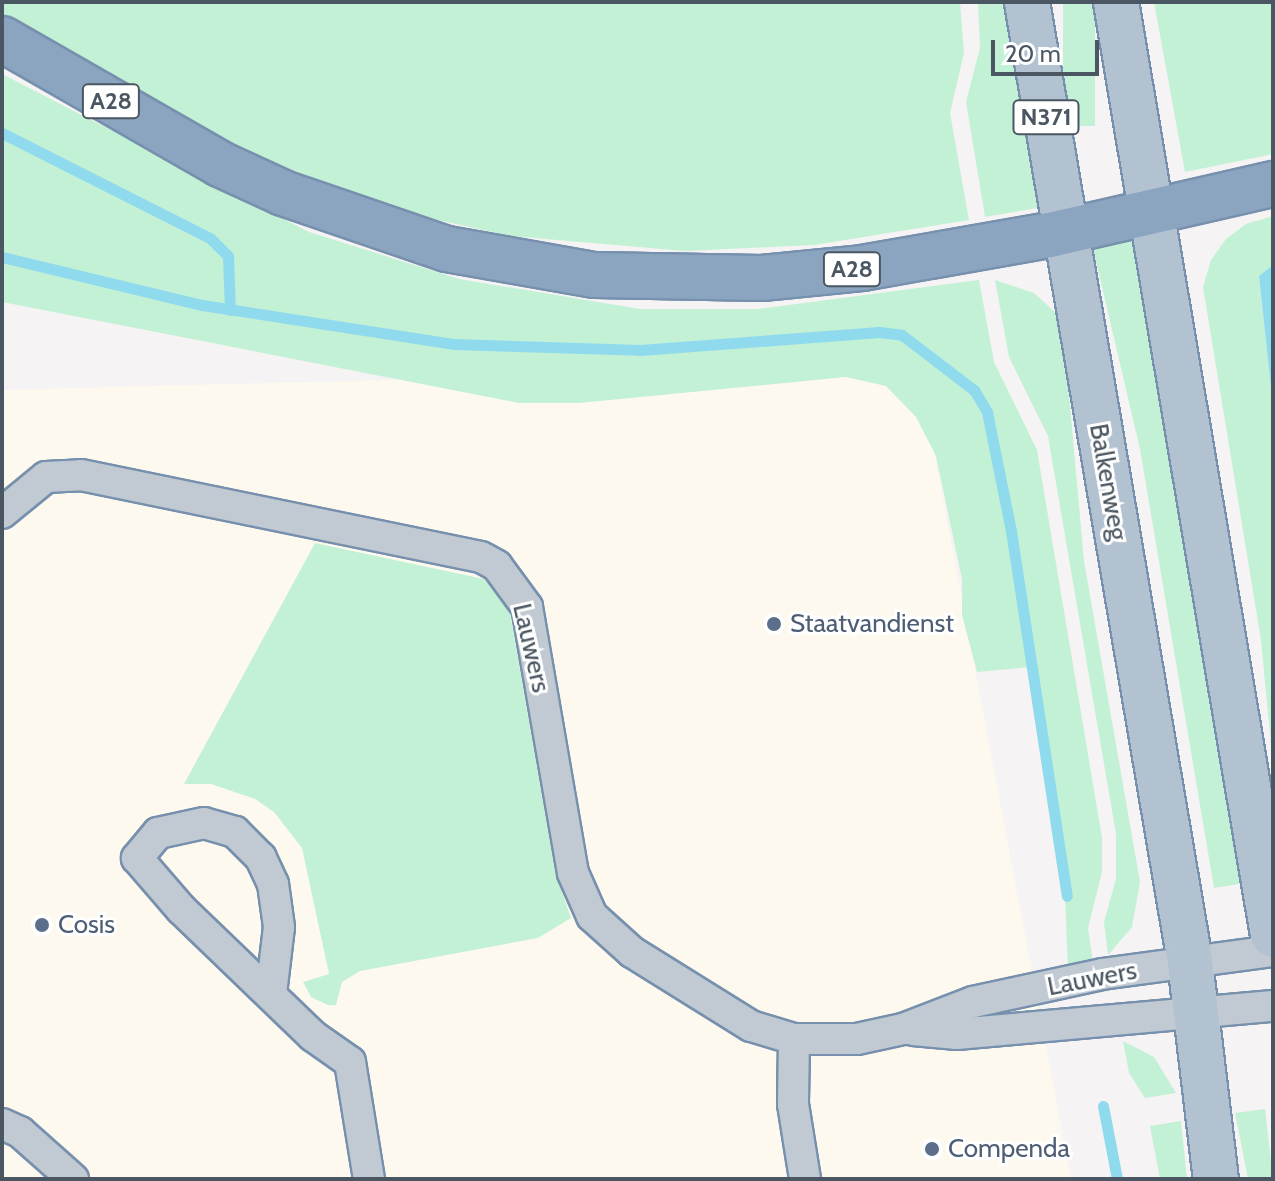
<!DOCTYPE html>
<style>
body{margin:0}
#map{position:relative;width:1275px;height:1181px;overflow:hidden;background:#f5f3f3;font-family:Cabin,sans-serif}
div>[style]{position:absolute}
.commercial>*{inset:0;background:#fdf9ef}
.green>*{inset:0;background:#c3f1d5;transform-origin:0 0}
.water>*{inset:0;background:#90daee}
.stream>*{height:11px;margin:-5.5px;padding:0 5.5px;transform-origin:5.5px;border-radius:5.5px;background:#90daee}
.roads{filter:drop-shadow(2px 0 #7690ad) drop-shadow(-2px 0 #7690ad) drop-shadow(0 2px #7690ad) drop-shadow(0 -2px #7690ad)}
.street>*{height:30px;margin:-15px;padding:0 15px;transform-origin:15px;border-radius:15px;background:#c1cad2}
.primary>*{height:44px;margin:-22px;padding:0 22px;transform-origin:22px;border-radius:22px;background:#b3c2d1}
.highway>*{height:44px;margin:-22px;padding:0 22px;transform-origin:22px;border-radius:22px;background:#8ba5c1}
.dots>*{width:22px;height:22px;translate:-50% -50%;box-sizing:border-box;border:4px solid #fff;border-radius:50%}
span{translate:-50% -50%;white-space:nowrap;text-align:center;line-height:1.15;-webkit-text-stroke:6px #fff;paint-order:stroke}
.shield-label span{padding:2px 6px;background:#fff;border:2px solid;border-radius:6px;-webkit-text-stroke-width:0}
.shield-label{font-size:24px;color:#4a5661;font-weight:700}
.street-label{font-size:26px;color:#4a5661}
.service-label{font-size:26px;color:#4e5e75}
.left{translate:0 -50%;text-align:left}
.frame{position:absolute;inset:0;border:4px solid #4a5661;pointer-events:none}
.scale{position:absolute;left:991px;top:40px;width:108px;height:36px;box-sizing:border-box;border:4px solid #4a5661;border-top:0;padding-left:10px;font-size:24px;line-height:28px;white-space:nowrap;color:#4a5661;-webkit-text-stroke:6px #fff;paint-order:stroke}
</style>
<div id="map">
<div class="commercial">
<i style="clip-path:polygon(918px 366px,1071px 1179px,2px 1179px,2px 390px)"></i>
</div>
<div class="green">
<i style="clip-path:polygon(2px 2px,960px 2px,964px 53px,950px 113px,969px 220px,814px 245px,685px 251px,511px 236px,410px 214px,255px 156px,153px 106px,2px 23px)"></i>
<i style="clip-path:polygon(978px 2px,1007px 2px,1043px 207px,985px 217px,966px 102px,980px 48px)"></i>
<i style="left:1063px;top:2px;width:32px;height:124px"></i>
<i style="clip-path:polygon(1154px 2px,1273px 2px,1273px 154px,1185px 172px)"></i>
<i style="clip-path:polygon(2px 74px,309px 232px,459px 279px,640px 309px,758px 309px,979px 280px,994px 362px,1037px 450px,1102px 838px,1102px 872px,1088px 928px,1093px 963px,1068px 973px,1065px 895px,1030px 667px,977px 672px,962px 615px,962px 579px,936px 456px,916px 417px,886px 386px,846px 377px,579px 403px,519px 403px,2px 302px)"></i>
<i style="clip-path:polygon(1273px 216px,1273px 265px,1259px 276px,1273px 406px,1273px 766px,1261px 640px,1203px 287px,1211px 260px,1226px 239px,1246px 224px)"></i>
<i style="clip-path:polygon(1135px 237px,1245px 883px,1214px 888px,1140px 449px,1092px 244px)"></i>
<i style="clip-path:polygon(995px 280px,1034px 293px,1056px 313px,1063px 328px,1084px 561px,1140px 882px,1132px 927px,1108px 955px,1104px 922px,1116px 879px,1116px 834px,1048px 436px,1009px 357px)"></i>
<i style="clip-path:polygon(315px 543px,484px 579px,509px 607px,555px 872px,571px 918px,538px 938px,360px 971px,342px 982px,336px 1005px,328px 1005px,311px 997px,303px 982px,329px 974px,302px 848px,274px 812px,255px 799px,211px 784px,184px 784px)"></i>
<i style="clip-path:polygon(1123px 1041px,1154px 1057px,1176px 1093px,1145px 1098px,1129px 1073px)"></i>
<i style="clip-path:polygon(1265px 1109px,1273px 1179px,1248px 1179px,1235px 1113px)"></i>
<i style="clip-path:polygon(1181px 1121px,1187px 1179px,1160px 1179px,1150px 1126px)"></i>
</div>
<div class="water">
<i style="clip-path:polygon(1273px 265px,1273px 406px,1259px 276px)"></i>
</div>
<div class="stream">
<i style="left:2px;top:133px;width:233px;rotate:26.8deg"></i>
<i style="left:210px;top:238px;width:25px;rotate:45deg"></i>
<i style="left:228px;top:256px;width:54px;rotate:87.9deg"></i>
<i style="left:2px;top:257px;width:206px;rotate:13.5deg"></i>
<i style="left:202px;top:305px;width:254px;rotate:8.8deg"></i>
<i style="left:453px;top:344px;width:187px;rotate:1.8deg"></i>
<i style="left:640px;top:350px;width:240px;rotate:-4.3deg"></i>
<i style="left:879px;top:332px;width:23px;rotate:7deg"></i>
<i style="left:902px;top:335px;width:91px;rotate:37.4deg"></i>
<i style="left:974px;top:390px;width:26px;rotate:59deg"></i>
<i style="left:987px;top:412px;width:121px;rotate:78.6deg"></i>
<i style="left:1011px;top:531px;width:369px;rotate:81.3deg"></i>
<i style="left:1103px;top:1106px;width:74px;rotate:79.1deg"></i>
</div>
<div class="roads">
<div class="street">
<i style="left:2px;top:513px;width:57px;rotate:-39.3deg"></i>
<i style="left:46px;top:477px;width:35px;rotate:-3deg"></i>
<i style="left:81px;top:475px;width:408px;rotate:11.6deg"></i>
<i style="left:481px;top:557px;width:18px;rotate:29deg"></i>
<i style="left:497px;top:566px;width:51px;rotate:53.8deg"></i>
<i style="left:527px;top:607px;width:270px;rotate:80.2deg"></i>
<i style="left:573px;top:873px;width:47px;rotate:66.2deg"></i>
<i style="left:592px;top:916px;width:54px;rotate:42deg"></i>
<i style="left:632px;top:952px;width:140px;rotate:31.9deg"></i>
<i style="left:751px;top:1026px;width:45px;rotate:16.8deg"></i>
<i style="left:794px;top:1039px;width:63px"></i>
<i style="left:857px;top:1039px;width:47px;rotate:-12.3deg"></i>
<i style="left:903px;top:1029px;width:75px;rotate:-21.1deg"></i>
<i style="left:973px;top:1002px;width:132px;rotate:-12.2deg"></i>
<i style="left:1102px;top:974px;width:173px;rotate:-7.7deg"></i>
<i style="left:271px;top:994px;width:67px;rotate:-83.2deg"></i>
<i style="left:279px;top:927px;width:43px;rotate:-97.9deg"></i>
<i style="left:273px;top:884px;width:29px;rotate:-115deg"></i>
<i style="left:261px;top:858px;width:37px;rotate:-135deg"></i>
<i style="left:235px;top:832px;width:32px;rotate:-164deg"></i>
<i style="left:204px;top:823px;width:47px;rotate:167.7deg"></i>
<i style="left:158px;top:833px;width:33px;rotate:130deg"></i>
<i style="left:137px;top:858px;width:67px;rotate:49.2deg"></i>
<i style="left:181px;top:909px;width:183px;rotate:43.9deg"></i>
<i style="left:313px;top:1036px;width:45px;rotate:35.1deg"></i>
<i style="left:350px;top:1062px;width:119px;rotate:80.8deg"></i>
<i style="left:913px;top:1030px;width:44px;rotate:5.2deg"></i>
<i style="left:957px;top:1034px;width:317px;rotate:-5.1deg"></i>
<i style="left:794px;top:1039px;width:65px;rotate:90.9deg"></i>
<i style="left:793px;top:1104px;width:76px;rotate:80.9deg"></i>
<i style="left:2px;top:1124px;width:20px;rotate:24deg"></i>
<i style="left:20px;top:1132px;width:71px;rotate:41.6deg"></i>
</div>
<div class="primary">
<i style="left:1027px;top:2px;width:974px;rotate:80.36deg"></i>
<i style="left:1190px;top:962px;width:219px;rotate:83.2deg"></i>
<i style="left:1116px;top:2px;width:946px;rotate:80.45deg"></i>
</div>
<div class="highway">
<i style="left:2px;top:39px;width:251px;rotate:29.8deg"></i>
<i style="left:220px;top:164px;width:69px;rotate:24.7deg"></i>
<i style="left:283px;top:193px;width:173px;rotate:18.9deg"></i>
<i style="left:447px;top:249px;width:150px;rotate:10deg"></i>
<i style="left:595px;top:275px;width:167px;rotate:1deg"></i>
<i style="left:762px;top:278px;width:100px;rotate:-5.7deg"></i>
<i style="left:862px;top:268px;width:191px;rotate:-10deg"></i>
<i style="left:1050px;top:235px;width:229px;rotate:-12.9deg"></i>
</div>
</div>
<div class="dots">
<i style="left:774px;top:624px;background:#5c6f8a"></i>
<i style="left:42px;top:925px;background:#5c6f8a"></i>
<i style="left:932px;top:1149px;background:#5c6f8a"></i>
</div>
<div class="shield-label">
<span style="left:111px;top:101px">A28</span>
<span style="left:1046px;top:117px">N371</span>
<span style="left:852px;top:269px">A28</span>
</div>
<div class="street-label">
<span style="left:1108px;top:482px;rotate:80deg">Balkenweg</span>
<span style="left:531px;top:648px;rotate:77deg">Lauwers</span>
<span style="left:1092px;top:979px;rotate:-11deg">Lauwers</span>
</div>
<div class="service-label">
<span class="left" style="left:790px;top:624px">Staatvandienst</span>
<span class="left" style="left:58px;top:925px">Cosis</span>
<span class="left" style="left:948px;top:1149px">Compenda</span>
</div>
<div class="frame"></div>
<div class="scale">20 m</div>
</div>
